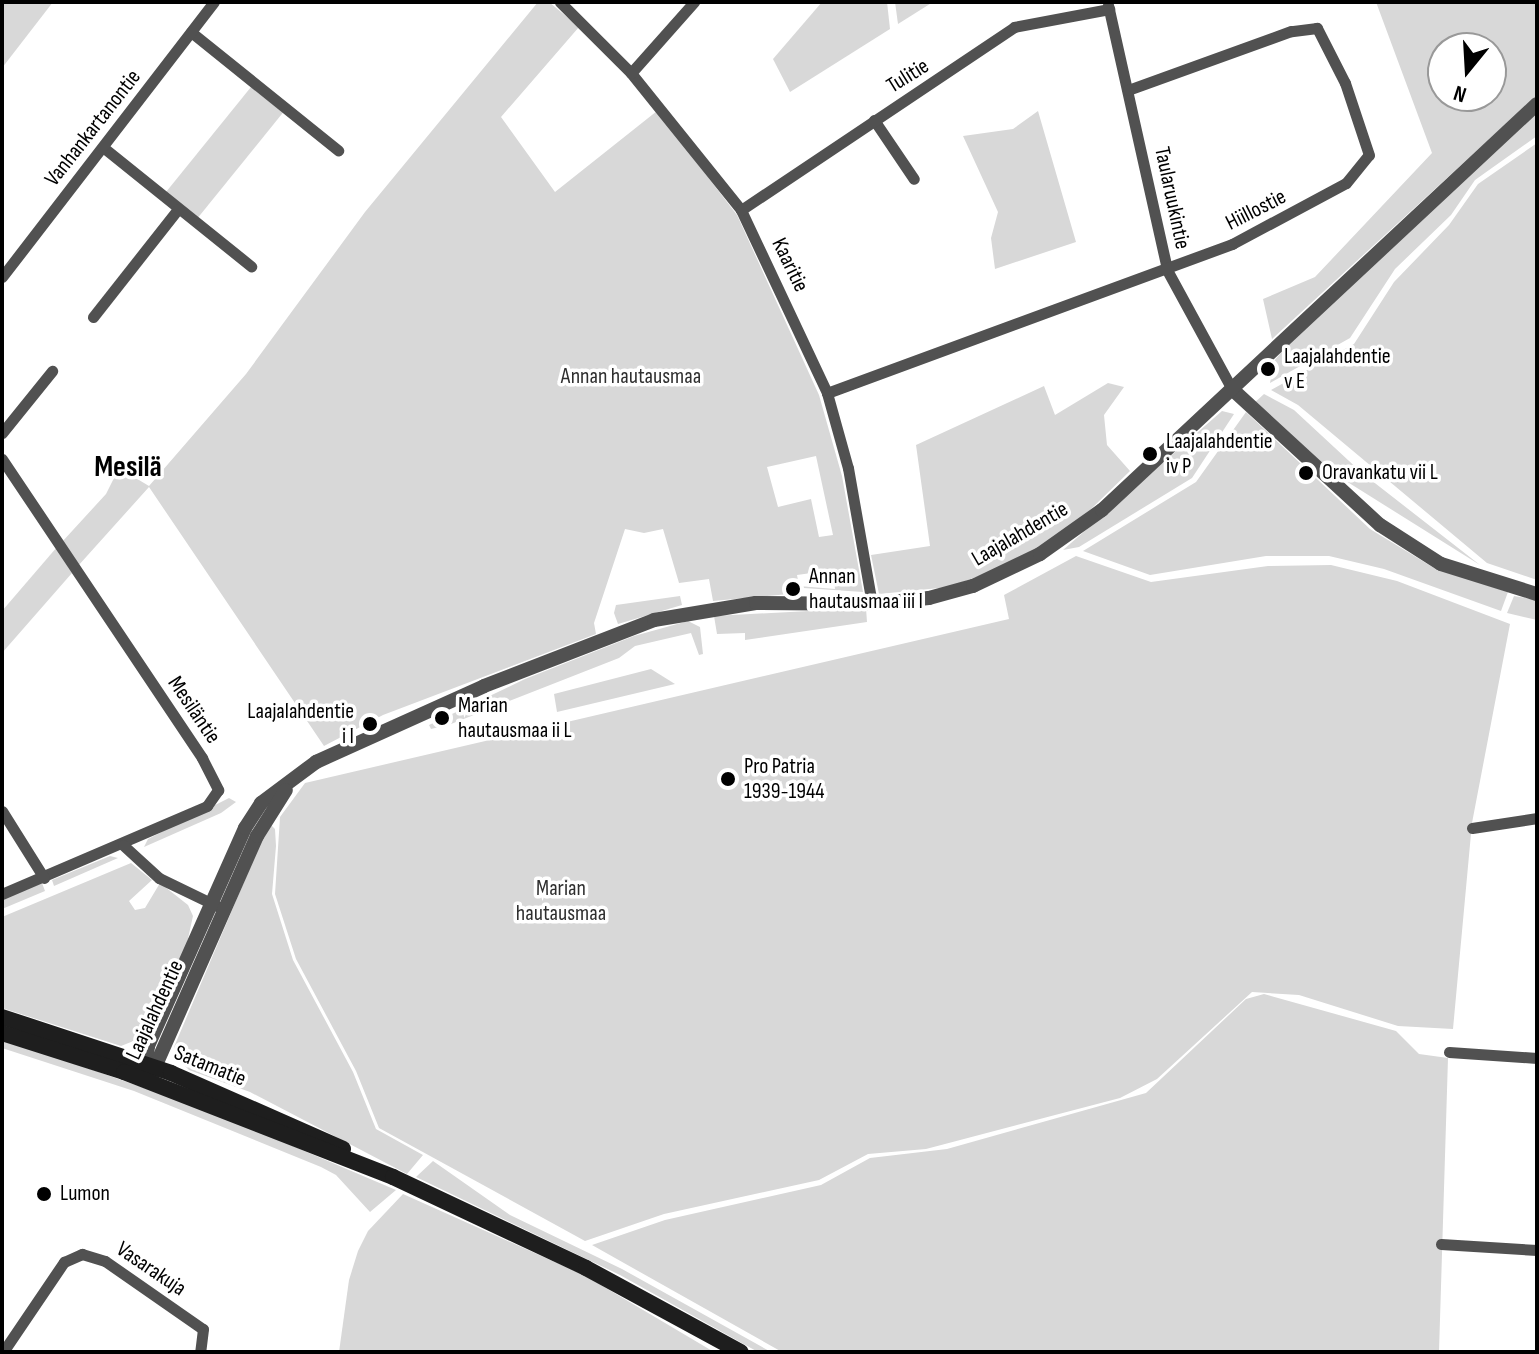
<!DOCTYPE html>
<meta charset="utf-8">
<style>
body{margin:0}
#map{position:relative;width:1539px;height:1354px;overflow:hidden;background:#fff;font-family:"Sofia Sans Condensed",sans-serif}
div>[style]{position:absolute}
.green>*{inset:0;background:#d8d8d8;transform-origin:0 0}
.minor>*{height:11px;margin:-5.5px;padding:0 5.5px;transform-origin:5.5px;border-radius:5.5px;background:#515151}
.tertiary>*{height:14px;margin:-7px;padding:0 7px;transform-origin:7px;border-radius:7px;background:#515151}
.secondary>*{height:16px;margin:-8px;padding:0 8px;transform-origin:8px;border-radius:8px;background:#1e1e1e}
.dots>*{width:22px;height:22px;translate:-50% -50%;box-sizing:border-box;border:4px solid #fff;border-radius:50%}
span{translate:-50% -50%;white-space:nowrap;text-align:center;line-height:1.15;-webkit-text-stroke:7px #fff;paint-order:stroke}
.street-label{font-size:22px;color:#000}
.poi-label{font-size:22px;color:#000}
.left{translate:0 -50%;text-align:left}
.right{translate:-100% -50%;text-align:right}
.park-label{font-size:22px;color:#2f2f2f}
.district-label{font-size:30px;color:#000;font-weight:700}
.frame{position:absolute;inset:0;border:4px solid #000;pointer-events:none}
.north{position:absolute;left:1427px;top:32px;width:80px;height:80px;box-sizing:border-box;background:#fff;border:2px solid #999;border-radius:50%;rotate:198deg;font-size:22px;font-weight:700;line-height:32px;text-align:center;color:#000}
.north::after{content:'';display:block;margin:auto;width:28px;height:36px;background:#000;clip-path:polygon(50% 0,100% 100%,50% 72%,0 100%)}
</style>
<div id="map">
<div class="green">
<i style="clip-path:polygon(2px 2px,53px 2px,2px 68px)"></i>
<i style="clip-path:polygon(evenodd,538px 2px,549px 2px,579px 27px,501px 117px,555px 192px,657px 111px,737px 215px,819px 395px,842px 476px,863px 592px,789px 587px,789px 594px,713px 601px,709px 579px,679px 583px,663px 529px,644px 533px,625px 529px,594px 623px,596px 634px,383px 715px,324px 746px,149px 487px,78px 566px,62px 542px,106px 494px,119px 468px,149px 486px,246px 374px,365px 212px,538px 2px,816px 456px,833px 535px,819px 537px,811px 499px,778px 507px,767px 467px,816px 456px,538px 2px,833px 570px,835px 589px,799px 586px,797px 575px,833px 570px)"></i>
<i style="clip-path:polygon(822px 2px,887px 2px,890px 29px,790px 92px,773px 59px)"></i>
<i style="clip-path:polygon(895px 2px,933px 2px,898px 24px)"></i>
<i style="clip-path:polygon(evenodd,1376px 2px,1537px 2px,1537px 95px,1272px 339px,1263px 299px,1315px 277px,1432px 153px,1376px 2px,1443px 48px,1491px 48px,1491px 96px,1443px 96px,1443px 48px)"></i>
<i style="left:251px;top:87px;width:41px;height:135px;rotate:39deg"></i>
<i style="clip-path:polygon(1038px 111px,1076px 242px,995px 269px,991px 238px,998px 212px,963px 136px,1013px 129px)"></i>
<i style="clip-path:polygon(1537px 111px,1537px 136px,1475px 180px,1451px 215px,1395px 269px,1350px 338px,1270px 383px,1274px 361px,1285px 348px)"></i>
<i style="clip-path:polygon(1537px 143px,1537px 580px,1487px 563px,1298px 405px,1271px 390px,1354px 344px,1394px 282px,1449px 225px,1478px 184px)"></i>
<i style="clip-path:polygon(1108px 383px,1124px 387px,1104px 415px,1107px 445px,1130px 471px,1091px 509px,1048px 542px,1001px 568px,949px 587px,879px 594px,871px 555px,930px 546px,916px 445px,1044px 386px,1055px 415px)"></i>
<i style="clip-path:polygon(1264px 394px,1294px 410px,1362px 473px,1480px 565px,1330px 471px,1252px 405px)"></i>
<i style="clip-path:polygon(1222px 411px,1234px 414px,1192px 478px,1079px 547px,1063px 550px)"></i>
<i style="clip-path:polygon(1246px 412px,1370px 529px,1434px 568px,1508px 592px,1501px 611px,1384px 569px,1329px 556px,1266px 556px,1150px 575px,1083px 551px,1196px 482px)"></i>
<i style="clip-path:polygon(57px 547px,72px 573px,2px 653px,2px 611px)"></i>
<i style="clip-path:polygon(1076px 556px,1151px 582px,1268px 566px,1331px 565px,1397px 581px,1510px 624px,1472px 823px,1453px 1029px,1398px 1026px,1299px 995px,1252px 992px,1157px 1079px,1120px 1098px,926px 1149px,868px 1154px,819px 1180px,664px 1214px,585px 1241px,379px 1128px,356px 1071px,296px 959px,275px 894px,280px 817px,305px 783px,1009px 619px,1004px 595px)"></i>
<i style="clip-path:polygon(680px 596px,682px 605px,618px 624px,614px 613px,616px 605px)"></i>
<i style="clip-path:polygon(1514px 596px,1537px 600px,1537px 620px,1507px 613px)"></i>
<i style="clip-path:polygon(866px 608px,867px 622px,745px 640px,745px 633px,717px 634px,714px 616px)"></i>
<i style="clip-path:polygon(688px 621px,700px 627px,703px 654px,699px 655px,691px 633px,635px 646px,619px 658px,451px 724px,431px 729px,429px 725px,525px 679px,634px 636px)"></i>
<i style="clip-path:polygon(651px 669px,675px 684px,557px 712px,554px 694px)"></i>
<i style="clip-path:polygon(229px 798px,236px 802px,221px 813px,144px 847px,148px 839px)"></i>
<i style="clip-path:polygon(269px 823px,275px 829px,276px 846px,272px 894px,293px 960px,353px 1072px,376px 1129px,423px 1155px,407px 1174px,250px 1092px,189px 1070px,176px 1057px,174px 1047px)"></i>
<i style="clip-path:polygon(110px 856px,118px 858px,54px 886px,52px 880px)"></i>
<i style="clip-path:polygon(131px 863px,152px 880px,129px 901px,135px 910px,145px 908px,160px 883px,188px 905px,193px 916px,187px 943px,146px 1036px,121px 1046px,2px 1008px,2px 917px)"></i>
<i style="clip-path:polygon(42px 883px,45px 891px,2px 909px,2px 899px)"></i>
<i style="clip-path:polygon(1264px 994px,1396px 1031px,1419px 1054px,1448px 1058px,1439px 1352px,782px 1352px,592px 1245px,665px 1220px,821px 1185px,870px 1158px,947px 1149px,1146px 1093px,1246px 999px)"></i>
<i style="clip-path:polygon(2px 1038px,215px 1113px,396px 1190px,370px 1212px,336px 1175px,321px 1167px,134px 1091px,2px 1048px)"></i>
<i style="clip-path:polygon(433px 1161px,510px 1215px,622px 1269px,771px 1352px,758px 1352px,620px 1275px,416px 1177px)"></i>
<i style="clip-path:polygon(403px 1194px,584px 1275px,714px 1352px,339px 1352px,349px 1280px,358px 1251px,368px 1231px)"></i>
</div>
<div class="minor">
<i style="left:560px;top:2px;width:100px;rotate:45deg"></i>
<i style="left:631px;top:73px;width:176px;rotate:51.2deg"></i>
<i style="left:741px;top:210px;width:202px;rotate:64.8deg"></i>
<i style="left:827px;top:393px;width:78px;rotate:74.4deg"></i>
<i style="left:848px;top:468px;width:138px;rotate:80deg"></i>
<i style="left:1108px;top:5px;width:271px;rotate:77.4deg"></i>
<i style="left:1167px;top:270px;width:136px;rotate:61.4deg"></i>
<i style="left:191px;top:32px;width:189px;rotate:38.8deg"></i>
<i style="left:631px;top:73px;width:95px;rotate:-48.4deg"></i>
<i style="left:874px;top:120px;width:71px;rotate:55.9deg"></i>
<i style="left:104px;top:148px;width:189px;rotate:38.8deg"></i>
<i style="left:741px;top:210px;width:329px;rotate:-33.8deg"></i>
<i style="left:1014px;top:27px;width:97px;rotate:-10.7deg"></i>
<i style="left:2px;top:277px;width:347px;rotate:-52.4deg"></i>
<i style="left:93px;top:317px;width:137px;rotate:-51.8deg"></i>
<i style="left:827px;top:393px;width:432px;rotate:-20.2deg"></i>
<i style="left:1232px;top:244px;width:129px;rotate:-28.2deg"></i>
<i style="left:1346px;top:183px;width:36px;rotate:-51deg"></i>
<i style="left:1369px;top:155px;width:76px;rotate:-108.4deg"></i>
<i style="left:1345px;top:83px;width:62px;rotate:-117deg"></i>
<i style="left:1317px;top:28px;width:26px;rotate:173deg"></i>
<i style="left:1291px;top:31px;width:173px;rotate:160.1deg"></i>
<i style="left:2px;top:433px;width:80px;rotate:-51.1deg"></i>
<i style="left:2px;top:459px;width:360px;rotate:56.2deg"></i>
<i style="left:202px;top:758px;width:36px;rotate:63deg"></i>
<i style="left:218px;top:790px;width:19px;rotate:125deg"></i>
<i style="left:207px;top:806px;width:223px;rotate:156.8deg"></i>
<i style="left:2px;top:811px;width:79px;rotate:57.9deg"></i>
<i style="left:1472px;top:828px;width:66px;rotate:-8.7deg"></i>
<i style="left:123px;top:845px;width:49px;rotate:42.5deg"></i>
<i style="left:159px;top:878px;width:67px;rotate:25.8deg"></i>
<i style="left:1449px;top:1052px;width:88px;rotate:3.9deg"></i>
<i style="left:1441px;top:1244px;width:96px;rotate:3.6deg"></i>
<i style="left:3px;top:1352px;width:109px;rotate:-55.9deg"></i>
<i style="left:64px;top:1262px;width:20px;rotate:-24deg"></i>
<i style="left:82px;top:1254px;width:24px;rotate:17deg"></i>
<i style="left:105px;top:1261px;width:119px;rotate:34.8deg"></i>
<i style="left:203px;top:1329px;width:23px;rotate:97deg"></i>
</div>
<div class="tertiary">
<i style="left:1232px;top:389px;width:201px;rotate:42.6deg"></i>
<i style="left:1380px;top:525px;width:72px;rotate:32.6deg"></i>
<i style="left:1441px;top:564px;width:101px;rotate:17.4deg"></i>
<i style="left:144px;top:1072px;width:26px;rotate:-81deg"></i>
<i style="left:148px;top:1046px;width:239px;rotate:-66deg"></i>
<i style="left:245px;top:828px;width:30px;rotate:-57deg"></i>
<i style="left:261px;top:803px;width:69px;rotate:-36.7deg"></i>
<i style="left:316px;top:762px;width:184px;rotate:-24.3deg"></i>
<i style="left:484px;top:686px;width:182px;rotate:-21.2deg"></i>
<i style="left:654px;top:620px;width:103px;rotate:-9.5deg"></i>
<i style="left:756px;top:603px;width:116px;rotate:0.5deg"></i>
<i style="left:872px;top:604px;width:57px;rotate:-6deg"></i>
<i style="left:929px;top:598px;width:46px;rotate:-15.3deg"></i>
<i style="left:973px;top:586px;width:74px;rotate:-25.5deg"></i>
<i style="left:1040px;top:554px;width:76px;rotate:-35.4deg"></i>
<i style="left:1102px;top:510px;width:595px;rotate:-43.03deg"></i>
<i style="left:152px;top:1074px;width:260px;rotate:-66.2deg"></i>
<i style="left:257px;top:836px;width:54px;rotate:-57.8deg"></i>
</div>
<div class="secondary">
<i style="left:2px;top:1017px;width:178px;rotate:18.3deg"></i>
<i style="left:171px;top:1073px;width:188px;rotate:23.8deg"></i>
<i style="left:2px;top:1033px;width:128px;rotate:17.7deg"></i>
<i style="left:124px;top:1072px;width:289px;rotate:21.3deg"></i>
<i style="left:393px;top:1177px;width:213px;rotate:25.2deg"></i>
<i style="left:586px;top:1268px;width:176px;rotate:28.5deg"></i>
</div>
<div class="dots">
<i style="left:1268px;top:369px;background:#000"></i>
<i style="left:1150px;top:454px;background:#000"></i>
<i style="left:1306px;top:473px;background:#000"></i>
<i style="left:793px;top:589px;background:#000"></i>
<i style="left:442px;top:718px;background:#000"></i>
<i style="left:370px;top:724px;background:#000"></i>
<i style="left:728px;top:779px;background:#000"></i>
<i style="left:44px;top:1194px;background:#000"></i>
</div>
<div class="street-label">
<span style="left:908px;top:76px;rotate:-32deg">Tulitie</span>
<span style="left:93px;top:128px;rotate:-52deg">Vanhankartanontie</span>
<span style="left:1172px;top:198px;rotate:78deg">Taularuukintie</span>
<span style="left:1256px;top:210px;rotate:-27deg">Hiillostie</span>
<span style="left:790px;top:265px;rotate:64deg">Kaaritie</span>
<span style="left:1020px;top:534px;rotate:-30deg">Laajalahdentie</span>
<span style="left:194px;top:710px;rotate:56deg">Mesiläntie</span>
<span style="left:155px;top:1010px;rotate:-65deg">Laajalahdentie</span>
<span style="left:210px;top:1066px;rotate:22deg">Satamatie</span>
<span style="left:151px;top:1269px;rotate:34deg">Vasarakuja</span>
</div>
<div class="poi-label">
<span class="left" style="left:1284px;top:369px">Laajalahdentie<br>v E</span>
<span class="left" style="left:1166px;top:454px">Laajalahdentie<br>iv P</span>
<span class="left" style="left:1322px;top:473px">Oravankatu vii L</span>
<span class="left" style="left:809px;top:589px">Annan<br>hautausmaa iii I</span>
<span class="left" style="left:458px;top:718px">Marian<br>hautausmaa ii L</span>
<span class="right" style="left:354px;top:724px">Laajalahdentie<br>i I</span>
<span class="left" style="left:744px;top:779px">Pro Patria<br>1939-1944</span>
<span class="left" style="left:60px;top:1194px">Lumon</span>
</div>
<div class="park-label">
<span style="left:631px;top:377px">Annan hautausmaa</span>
<span style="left:561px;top:901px">Marian<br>hautausmaa</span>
</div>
<div class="district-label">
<span style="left:128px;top:467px">Mesilä</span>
</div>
<div class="frame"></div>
<div class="north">N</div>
</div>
